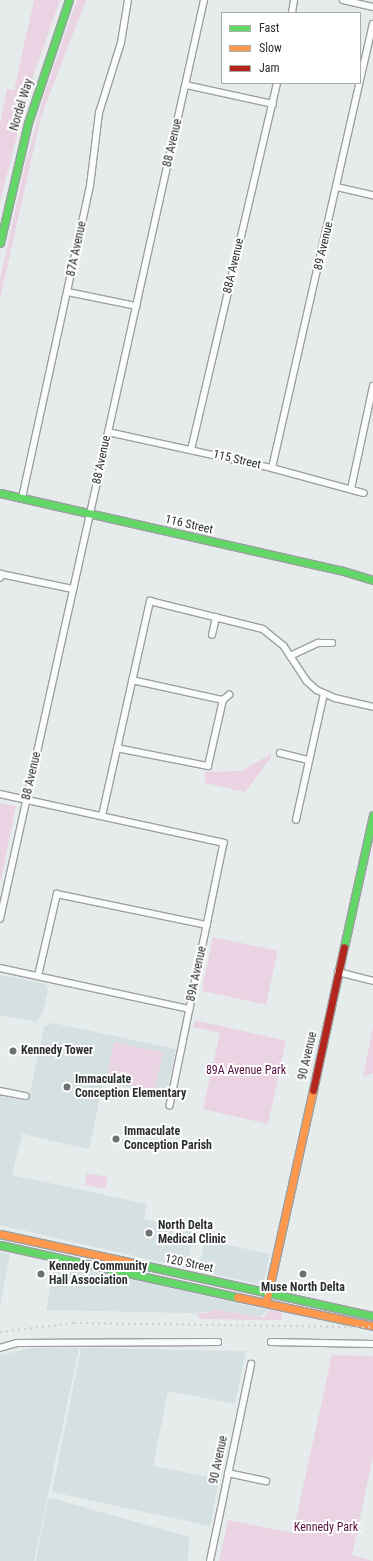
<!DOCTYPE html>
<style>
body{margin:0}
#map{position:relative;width:373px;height:1561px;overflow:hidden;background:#e6ebeb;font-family:"Roboto Condensed",sans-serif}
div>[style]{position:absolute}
.built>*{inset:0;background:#d4e0e2}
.green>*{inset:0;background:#ead4e3;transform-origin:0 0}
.roads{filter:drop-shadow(1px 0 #9da0a1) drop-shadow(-1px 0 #9da0a1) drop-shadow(0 1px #9da0a1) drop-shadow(0 -1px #9da0a1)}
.street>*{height:5.5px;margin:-2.75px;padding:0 2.75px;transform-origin:2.75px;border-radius:2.75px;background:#fbfcfc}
.fast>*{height:7px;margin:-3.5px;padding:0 3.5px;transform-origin:3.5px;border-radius:3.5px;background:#63d668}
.slow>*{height:7px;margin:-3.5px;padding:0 3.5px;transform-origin:3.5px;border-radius:3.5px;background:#ff974d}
.jam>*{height:7px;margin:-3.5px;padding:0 3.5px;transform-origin:3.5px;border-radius:3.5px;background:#b3261e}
.rail>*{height:1.5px;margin-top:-0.75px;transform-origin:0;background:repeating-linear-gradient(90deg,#ced0d0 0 2px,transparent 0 6px)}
.dots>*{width:11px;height:11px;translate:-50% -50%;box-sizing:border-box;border:2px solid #fff;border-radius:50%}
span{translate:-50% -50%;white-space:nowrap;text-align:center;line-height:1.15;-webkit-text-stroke:4px #fff;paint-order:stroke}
.street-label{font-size:12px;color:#2c2f30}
.poi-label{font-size:12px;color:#2c2f30;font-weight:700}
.left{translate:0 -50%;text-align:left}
.park-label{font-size:12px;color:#551041}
.legend{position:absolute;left:221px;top:12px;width:140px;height:72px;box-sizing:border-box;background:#fff;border:1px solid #abacac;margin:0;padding:5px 7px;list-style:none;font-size:12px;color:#2c2f30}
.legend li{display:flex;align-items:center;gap:8px;height:20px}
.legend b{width:20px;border:1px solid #abacac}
</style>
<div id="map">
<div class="built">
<i style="clip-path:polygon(0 975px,46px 984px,48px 990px,42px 1014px,36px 1022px,0 1015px)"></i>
<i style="clip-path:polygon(53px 1023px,176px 1049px,166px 1095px,103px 1082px,89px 1149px,22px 1134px,12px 1175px,147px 1204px,144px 1219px,195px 1231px,186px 1268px,0 1225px,0 1096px,28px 1102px,44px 1027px)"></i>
<i style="clip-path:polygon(205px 1240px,270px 1254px,264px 1280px,258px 1284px,198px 1271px)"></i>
<i style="clip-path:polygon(0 1252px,10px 1254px,0 1306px)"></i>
<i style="clip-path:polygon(55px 1263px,268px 1310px,260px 1317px,213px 1309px,208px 1312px,194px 1313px,46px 1310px)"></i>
<i style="clip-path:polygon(32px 1348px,79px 1348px,34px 1561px,0 1561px,0 1355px)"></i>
<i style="clip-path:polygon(81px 1348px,246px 1351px,235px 1404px,168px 1391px,153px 1466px,219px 1479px,210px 1526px,52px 1492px)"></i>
<i style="clip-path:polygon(51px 1498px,189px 1537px,188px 1561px,36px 1561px,48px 1499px)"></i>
</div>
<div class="green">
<i style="clip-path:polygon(34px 0,60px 0,29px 88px,0 202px,0 124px,7px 89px,14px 90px)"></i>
<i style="clip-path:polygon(77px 0,86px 0,41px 117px,0 299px,0 279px,26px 162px,44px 95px)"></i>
<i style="clip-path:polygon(270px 754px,271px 758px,245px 792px,205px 783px,205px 772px,242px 771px)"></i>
<i style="clip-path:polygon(0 803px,16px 806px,1px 880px,0 879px)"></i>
<i style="left:213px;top:937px;width:66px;height:55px;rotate:12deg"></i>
<i style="clip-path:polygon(195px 1020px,286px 1041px,268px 1124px,203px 1109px,220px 1033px,193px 1027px)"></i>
<i style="clip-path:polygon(373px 1027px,373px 1073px,363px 1077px)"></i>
<i style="left:114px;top:1042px;width:50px;height:39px;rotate:12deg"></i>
<i style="left:87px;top:1173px;width:21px;height:12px;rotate:11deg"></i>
<i style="clip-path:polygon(213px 1309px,260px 1317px,264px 1317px,269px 1310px,281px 1312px,282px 1320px,200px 1319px,197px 1313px,208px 1313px)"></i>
<i style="clip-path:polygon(332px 1355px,373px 1356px,373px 1457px,352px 1555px,373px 1561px,219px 1561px,228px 1520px,293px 1533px)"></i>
</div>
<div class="roads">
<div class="street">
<i style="left:343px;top:0;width:31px;rotate:13deg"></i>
<i style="left:292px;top:13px;width:13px;rotate:-81deg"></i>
<i style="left:186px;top:85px;width:89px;rotate:12.3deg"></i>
<i style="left:337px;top:187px;width:37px;rotate:13deg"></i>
<i style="left:68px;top:292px;width:70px;rotate:11.5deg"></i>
<i style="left:108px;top:432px;width:168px;rotate:12.4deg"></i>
<i style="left:272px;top:468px;width:95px;rotate:15.2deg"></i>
<i style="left:191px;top:450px;width:377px;rotate:-76.8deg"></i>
<i style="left:272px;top:468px;width:455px;rotate:-77.2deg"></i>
<i style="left:351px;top:489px;width:105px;rotate:-77.9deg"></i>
<i style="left:22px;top:498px;width:319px;rotate:-77.7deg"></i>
<i style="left:90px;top:186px;width:74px;rotate:-83deg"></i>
<i style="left:99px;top:113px;width:73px;rotate:-72.6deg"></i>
<i style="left:121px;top:43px;width:44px;rotate:-80.8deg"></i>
<i style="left:0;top:578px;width:4px;rotate:-76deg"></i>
<i style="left:1px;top:574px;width:74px;rotate:11.8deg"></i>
<i style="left:212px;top:635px;width:18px;rotate:-77deg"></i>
<i style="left:290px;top:656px;width:31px;rotate:-25deg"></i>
<i style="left:318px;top:643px;width:14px"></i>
<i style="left:132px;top:680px;width:93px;rotate:12.4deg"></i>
<i style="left:223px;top:700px;width:8px;rotate:-40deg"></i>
<i style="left:117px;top:748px;width:93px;rotate:11.2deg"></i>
<i style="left:208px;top:766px;width:68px;rotate:-77.2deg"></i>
<i style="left:280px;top:753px;width:30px;rotate:14deg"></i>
<i style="left:0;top:794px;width:229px;rotate:12.3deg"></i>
<i style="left:224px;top:843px;width:268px;rotate:101.6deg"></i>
<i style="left:102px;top:816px;width:220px;rotate:-77.4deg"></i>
<i style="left:150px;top:601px;width:116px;rotate:13.9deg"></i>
<i style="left:263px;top:629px;width:27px;rotate:39deg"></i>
<i style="left:284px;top:646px;width:42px;rotate:56.7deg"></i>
<i style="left:307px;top:681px;width:13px;rotate:42deg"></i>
<i style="left:317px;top:690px;width:20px;rotate:24deg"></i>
<i style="left:335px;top:698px;width:39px;rotate:13deg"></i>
<i style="left:296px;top:820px;width:129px;rotate:-77.5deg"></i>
<i style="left:0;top:919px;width:941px;rotate:-77.48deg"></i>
<i style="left:0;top:968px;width:194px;rotate:12.2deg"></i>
<i style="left:338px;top:972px;width:36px;rotate:14deg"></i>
<i style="left:38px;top:976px;width:84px;rotate:-77deg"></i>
<i style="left:57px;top:894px;width:153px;rotate:11.7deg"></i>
<i style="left:0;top:1091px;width:26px;rotate:11deg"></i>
<i style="left:271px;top:1342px;width:102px;rotate:1.1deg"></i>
<i style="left:0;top:1348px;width:18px;rotate:-16deg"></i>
<i style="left:17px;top:1343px;width:201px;rotate:-0.3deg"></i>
<i style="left:228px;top:1473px;width:39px;rotate:12deg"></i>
<i style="left:210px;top:1561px;width:201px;rotate:-78.2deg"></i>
</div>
<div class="fast">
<i style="left:0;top:243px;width:123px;rotate:-76.9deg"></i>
<i style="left:28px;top:123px;width:130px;rotate:-71.6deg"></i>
<i style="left:0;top:493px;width:349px;rotate:12.8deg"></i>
<i style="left:340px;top:570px;width:34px;rotate:17deg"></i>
<i style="left:344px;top:947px;width:135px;rotate:-77.6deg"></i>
<i style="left:0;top:1245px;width:243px;rotate:12.4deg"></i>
<i style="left:143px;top:1265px;width:236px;rotate:12.5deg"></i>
</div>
<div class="slow">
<i style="left:0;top:1234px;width:146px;rotate:12.2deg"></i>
<i style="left:237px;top:1297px;width:139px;rotate:12deg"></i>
<i style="left:266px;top:1302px;width:217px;rotate:-77.5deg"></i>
</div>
<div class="jam">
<i style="left:313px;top:1090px;width:146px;rotate:-77.8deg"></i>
</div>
</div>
<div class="rail">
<i style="left:0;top:1332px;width:75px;rotate:-6.9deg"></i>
<i style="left:74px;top:1323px;width:299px;rotate:0.8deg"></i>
</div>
<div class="dots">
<i style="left:13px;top:1051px;background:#6d7171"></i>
<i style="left:67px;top:1087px;background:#6d7171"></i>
<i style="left:116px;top:1139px;background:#6d7171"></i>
<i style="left:149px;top:1233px;background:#6d7171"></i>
<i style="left:41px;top:1274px;background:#6d7171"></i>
<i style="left:303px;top:1274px;background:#6d7171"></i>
</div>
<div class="street-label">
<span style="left:22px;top:105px;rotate:-73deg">Nordel Way</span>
<span style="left:173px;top:143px;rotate:-77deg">88 Avenue</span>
<span style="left:324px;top:246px;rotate:-77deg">89 Avenue</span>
<span style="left:77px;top:249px;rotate:-78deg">87A Avenue</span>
<span style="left:234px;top:266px;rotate:-77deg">88A Avenue</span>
<span style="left:102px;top:460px;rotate:-78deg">88 Avenue</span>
<span style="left:237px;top:460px;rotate:13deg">115 Street</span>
<span style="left:189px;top:525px;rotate:13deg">116 Street</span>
<span style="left:32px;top:776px;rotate:-77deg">88 Avenue</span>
<span style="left:197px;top:974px;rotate:-78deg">89A Avenue</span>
<span style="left:308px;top:1056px;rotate:-77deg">90 Avenue</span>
<span style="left:189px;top:1264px;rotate:12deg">120 Street</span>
<span style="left:219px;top:1460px;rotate:-78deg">90 Avenue</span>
</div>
<div class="poi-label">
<span class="left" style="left:21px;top:1051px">Kennedy Tower</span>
<span class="left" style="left:75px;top:1087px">Immaculate<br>Conception Elementary</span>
<span class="left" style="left:124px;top:1139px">Immaculate<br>Conception Parish</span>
<span class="left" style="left:158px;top:1233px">North Delta<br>Medical Clinic</span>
<span class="left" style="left:49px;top:1274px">Kennedy Community<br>Hall Association</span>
<span style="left:303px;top:1288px">Muse North Delta</span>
</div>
<div class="park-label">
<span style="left:246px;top:1071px">89A Avenue Park</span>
<span style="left:326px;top:1528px">Kennedy Park</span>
</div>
<ul class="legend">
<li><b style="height:5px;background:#63d668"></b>Fast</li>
<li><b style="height:5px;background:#ff974d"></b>Slow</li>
<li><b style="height:5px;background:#b3261e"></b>Jam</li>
</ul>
</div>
